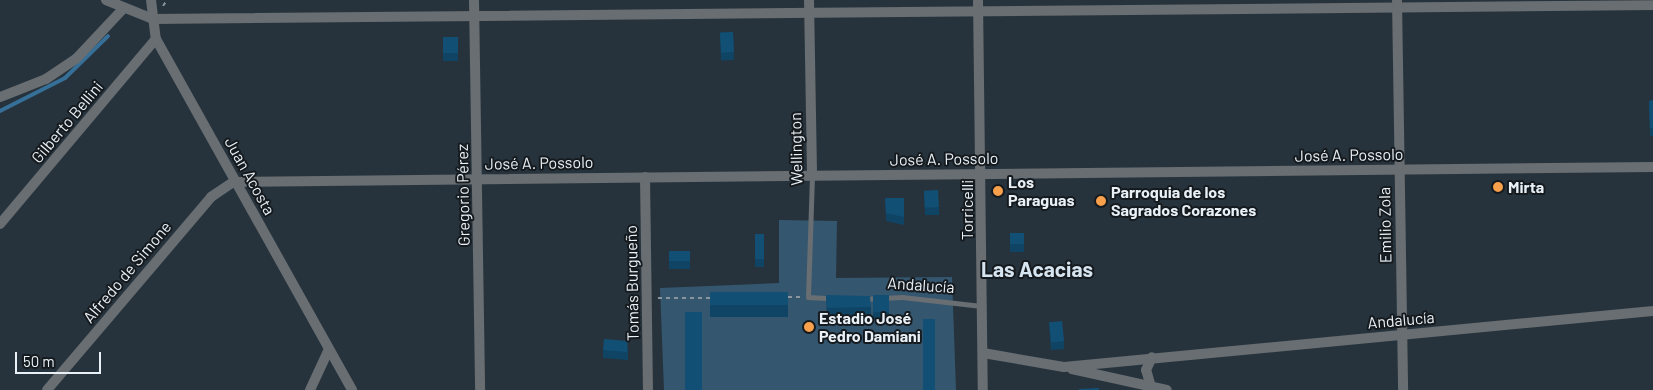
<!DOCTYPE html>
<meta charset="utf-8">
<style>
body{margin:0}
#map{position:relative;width:1653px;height:390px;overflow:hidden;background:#27333c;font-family:Barlow,sans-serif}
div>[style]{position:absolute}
.green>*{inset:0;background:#35566f}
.stream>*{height:4px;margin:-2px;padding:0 2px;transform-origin:2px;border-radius:2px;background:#366f97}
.path>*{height:2px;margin-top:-1px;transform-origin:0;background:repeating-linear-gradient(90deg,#8b959d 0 4px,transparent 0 8px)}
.service>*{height:5px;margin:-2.5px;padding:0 2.5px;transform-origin:2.5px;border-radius:2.5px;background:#686e72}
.minor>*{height:10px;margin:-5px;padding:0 5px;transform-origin:5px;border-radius:5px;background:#686e72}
.wall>*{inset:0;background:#0f4465;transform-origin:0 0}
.building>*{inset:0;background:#124f75;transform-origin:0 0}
.dots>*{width:14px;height:14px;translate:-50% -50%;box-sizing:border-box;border:2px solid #151a1e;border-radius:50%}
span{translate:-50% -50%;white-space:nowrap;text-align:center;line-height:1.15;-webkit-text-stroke:4px #151a1e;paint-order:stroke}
.street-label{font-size:16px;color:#e9f1f7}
.poi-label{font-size:16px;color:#e9f1f7;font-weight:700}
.left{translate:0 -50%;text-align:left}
.district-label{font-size:21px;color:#d6e5f0;font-weight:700}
.scale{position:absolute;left:15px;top:352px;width:86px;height:22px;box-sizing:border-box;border:2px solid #e9f1f7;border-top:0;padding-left:6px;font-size:15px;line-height:18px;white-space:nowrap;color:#e9f1f7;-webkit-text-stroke:4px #151a1e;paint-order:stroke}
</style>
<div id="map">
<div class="green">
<i style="clip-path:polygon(779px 220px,837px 221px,836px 278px,952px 277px,956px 390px,664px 390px,660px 288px,779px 283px)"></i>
</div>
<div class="stream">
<i style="left:0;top:111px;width:73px;rotate:-26.9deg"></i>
<i style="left:65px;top:78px;width:60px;rotate:-44.3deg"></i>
</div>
<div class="path">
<i style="left:163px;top:6px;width:7px;rotate:-56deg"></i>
<i style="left:788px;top:297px;width:13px"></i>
<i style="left:658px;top:298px;width:53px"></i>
</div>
<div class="service">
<i style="left:812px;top:176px;width:121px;rotate:91.9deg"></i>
<i style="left:808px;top:297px;width:22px;rotate:3deg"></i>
<i style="left:864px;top:299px;width:38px;rotate:-3deg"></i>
<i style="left:902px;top:297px;width:80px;rotate:6.5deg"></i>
</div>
<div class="minor">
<i style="left:106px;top:0;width:51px;rotate:22deg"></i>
<i style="left:153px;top:19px;width:1500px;rotate:-0.53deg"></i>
<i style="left:151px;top:0;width:39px;rotate:83deg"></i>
<i style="left:156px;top:39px;width:402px;rotate:60.8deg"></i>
<i style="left:474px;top:0;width:390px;rotate:89.1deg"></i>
<i style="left:809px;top:0;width:175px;rotate:89deg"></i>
<i style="left:978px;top:0;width:390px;rotate:89.3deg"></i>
<i style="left:1397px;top:0;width:390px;rotate:89.1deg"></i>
<i style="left:0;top:97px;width:49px;rotate:-21.4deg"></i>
<i style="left:46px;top:79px;width:36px;rotate:-34deg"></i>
<i style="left:76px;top:59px;width:69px;rotate:-46.8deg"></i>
<i style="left:645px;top:177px;width:213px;rotate:89.2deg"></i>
<i style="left:0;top:224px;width:242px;rotate:-49.9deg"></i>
<i style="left:983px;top:353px;width:82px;rotate:9.8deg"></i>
<i style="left:1064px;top:367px;width:592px;rotate:-5.43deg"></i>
<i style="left:1072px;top:369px;width:97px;rotate:12.5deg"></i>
<i style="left:1151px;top:387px;width:18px;rotate:-106deg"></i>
<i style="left:1146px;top:370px;width:14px;rotate:-65deg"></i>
<i style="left:47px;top:390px;width:253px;rotate:-49.6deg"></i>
<i style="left:211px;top:197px;width:27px;rotate:-34deg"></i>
<i style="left:233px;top:182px;width:1420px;rotate:-0.61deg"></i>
<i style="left:310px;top:390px;width:45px;rotate:-65.1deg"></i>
</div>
<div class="wall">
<i style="left:733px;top:32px;width:28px;height:13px;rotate:88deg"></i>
<i style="left:443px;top:37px;width:15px;height:24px"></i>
<i style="clip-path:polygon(1653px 100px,1653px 136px,1650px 136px,1649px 101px)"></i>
<i style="clip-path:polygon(924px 191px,939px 207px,939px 215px,925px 215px)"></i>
<i style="clip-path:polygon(885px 198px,904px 198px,904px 225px,886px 221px)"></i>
<i style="left:1024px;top:233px;width:19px;height:14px;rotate:90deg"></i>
<i style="left:755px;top:234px;width:9px;height:33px"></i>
<i style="left:690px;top:251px;width:18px;height:21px;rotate:90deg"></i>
<i style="left:788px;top:292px;width:25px;height:78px;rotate:90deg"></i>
<i style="clip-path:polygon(826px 295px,871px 307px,871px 315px,827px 316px)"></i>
<i style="left:873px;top:295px;width:16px;height:25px"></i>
<i style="clip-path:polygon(1049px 322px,1064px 341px,1064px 349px,1051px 350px)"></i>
<i style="clip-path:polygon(628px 348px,628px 360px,603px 358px,603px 350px)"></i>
</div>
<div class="building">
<i style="left:733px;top:32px;width:20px;height:13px;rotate:87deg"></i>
<i style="left:443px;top:37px;width:15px;height:16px"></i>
<i style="clip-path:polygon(1653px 100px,1653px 128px,1650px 128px,1649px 101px)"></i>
<i style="left:938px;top:190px;width:17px;height:14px;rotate:87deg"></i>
<i style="clip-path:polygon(885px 198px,904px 198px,904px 217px,886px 213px)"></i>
<i style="left:1024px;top:233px;width:11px;height:14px;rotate:90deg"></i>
<i style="left:755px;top:234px;width:9px;height:25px"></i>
<i style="left:690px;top:251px;width:10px;height:21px;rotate:90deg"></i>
<i style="left:788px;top:292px;width:13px;height:78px;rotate:90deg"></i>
<i style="clip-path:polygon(826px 295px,870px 296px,871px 307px,827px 308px)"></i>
<i style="left:873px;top:295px;width:16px;height:17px"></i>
<i style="left:685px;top:312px;width:17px;height:78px"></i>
<i style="left:923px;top:319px;width:12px;height:71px"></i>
<i style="left:1062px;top:321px;width:20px;height:13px;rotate:84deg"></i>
<i style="left:604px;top:339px;width:24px;height:11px;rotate:5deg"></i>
<i style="clip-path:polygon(1099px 388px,1099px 390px,1079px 390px,1079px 389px)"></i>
</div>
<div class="dots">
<i style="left:1498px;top:187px;background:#f9a04c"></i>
<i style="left:998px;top:191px;background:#f9a04c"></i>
<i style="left:1101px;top:201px;background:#f9a04c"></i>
<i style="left:809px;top:327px;background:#f9a04c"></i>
</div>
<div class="street-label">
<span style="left:67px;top:122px;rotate:-50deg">Gilberto Bellini</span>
<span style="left:796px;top:149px;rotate:-91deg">Wellington</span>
<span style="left:1349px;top:155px;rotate:-1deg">José A. Possolo</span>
<span style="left:944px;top:159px;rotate:-1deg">José A. Possolo</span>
<span style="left:539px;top:163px;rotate:-1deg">José A. Possolo</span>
<span style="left:250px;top:176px;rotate:61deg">Juan Acosta</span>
<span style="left:463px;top:195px;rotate:-91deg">Gregorio Pérez</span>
<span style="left:967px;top:210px;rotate:-90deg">Torricelli</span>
<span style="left:1385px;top:225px;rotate:-91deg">Emilio Zola</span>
<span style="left:127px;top:272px;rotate:-50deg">Alfredo de Simone</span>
<span style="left:632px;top:283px;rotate:-91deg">Tomás Burgueño</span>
<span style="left:921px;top:285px;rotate:4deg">Andalucía</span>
<span style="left:1401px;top:320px;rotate:-5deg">Andalucía</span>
</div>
<div class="poi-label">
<span class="left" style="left:1008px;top:191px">Los<br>Paraguas</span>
<span class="left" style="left:1508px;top:187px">Mirta</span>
<span class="left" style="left:1111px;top:201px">Parroquia de los<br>Sagrados Corazones</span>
<span class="left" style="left:819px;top:327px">Estadio José<br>Pedro Damiani</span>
</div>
<div class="district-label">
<span style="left:1037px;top:269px">Las Acacias</span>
</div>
<div class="scale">50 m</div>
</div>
